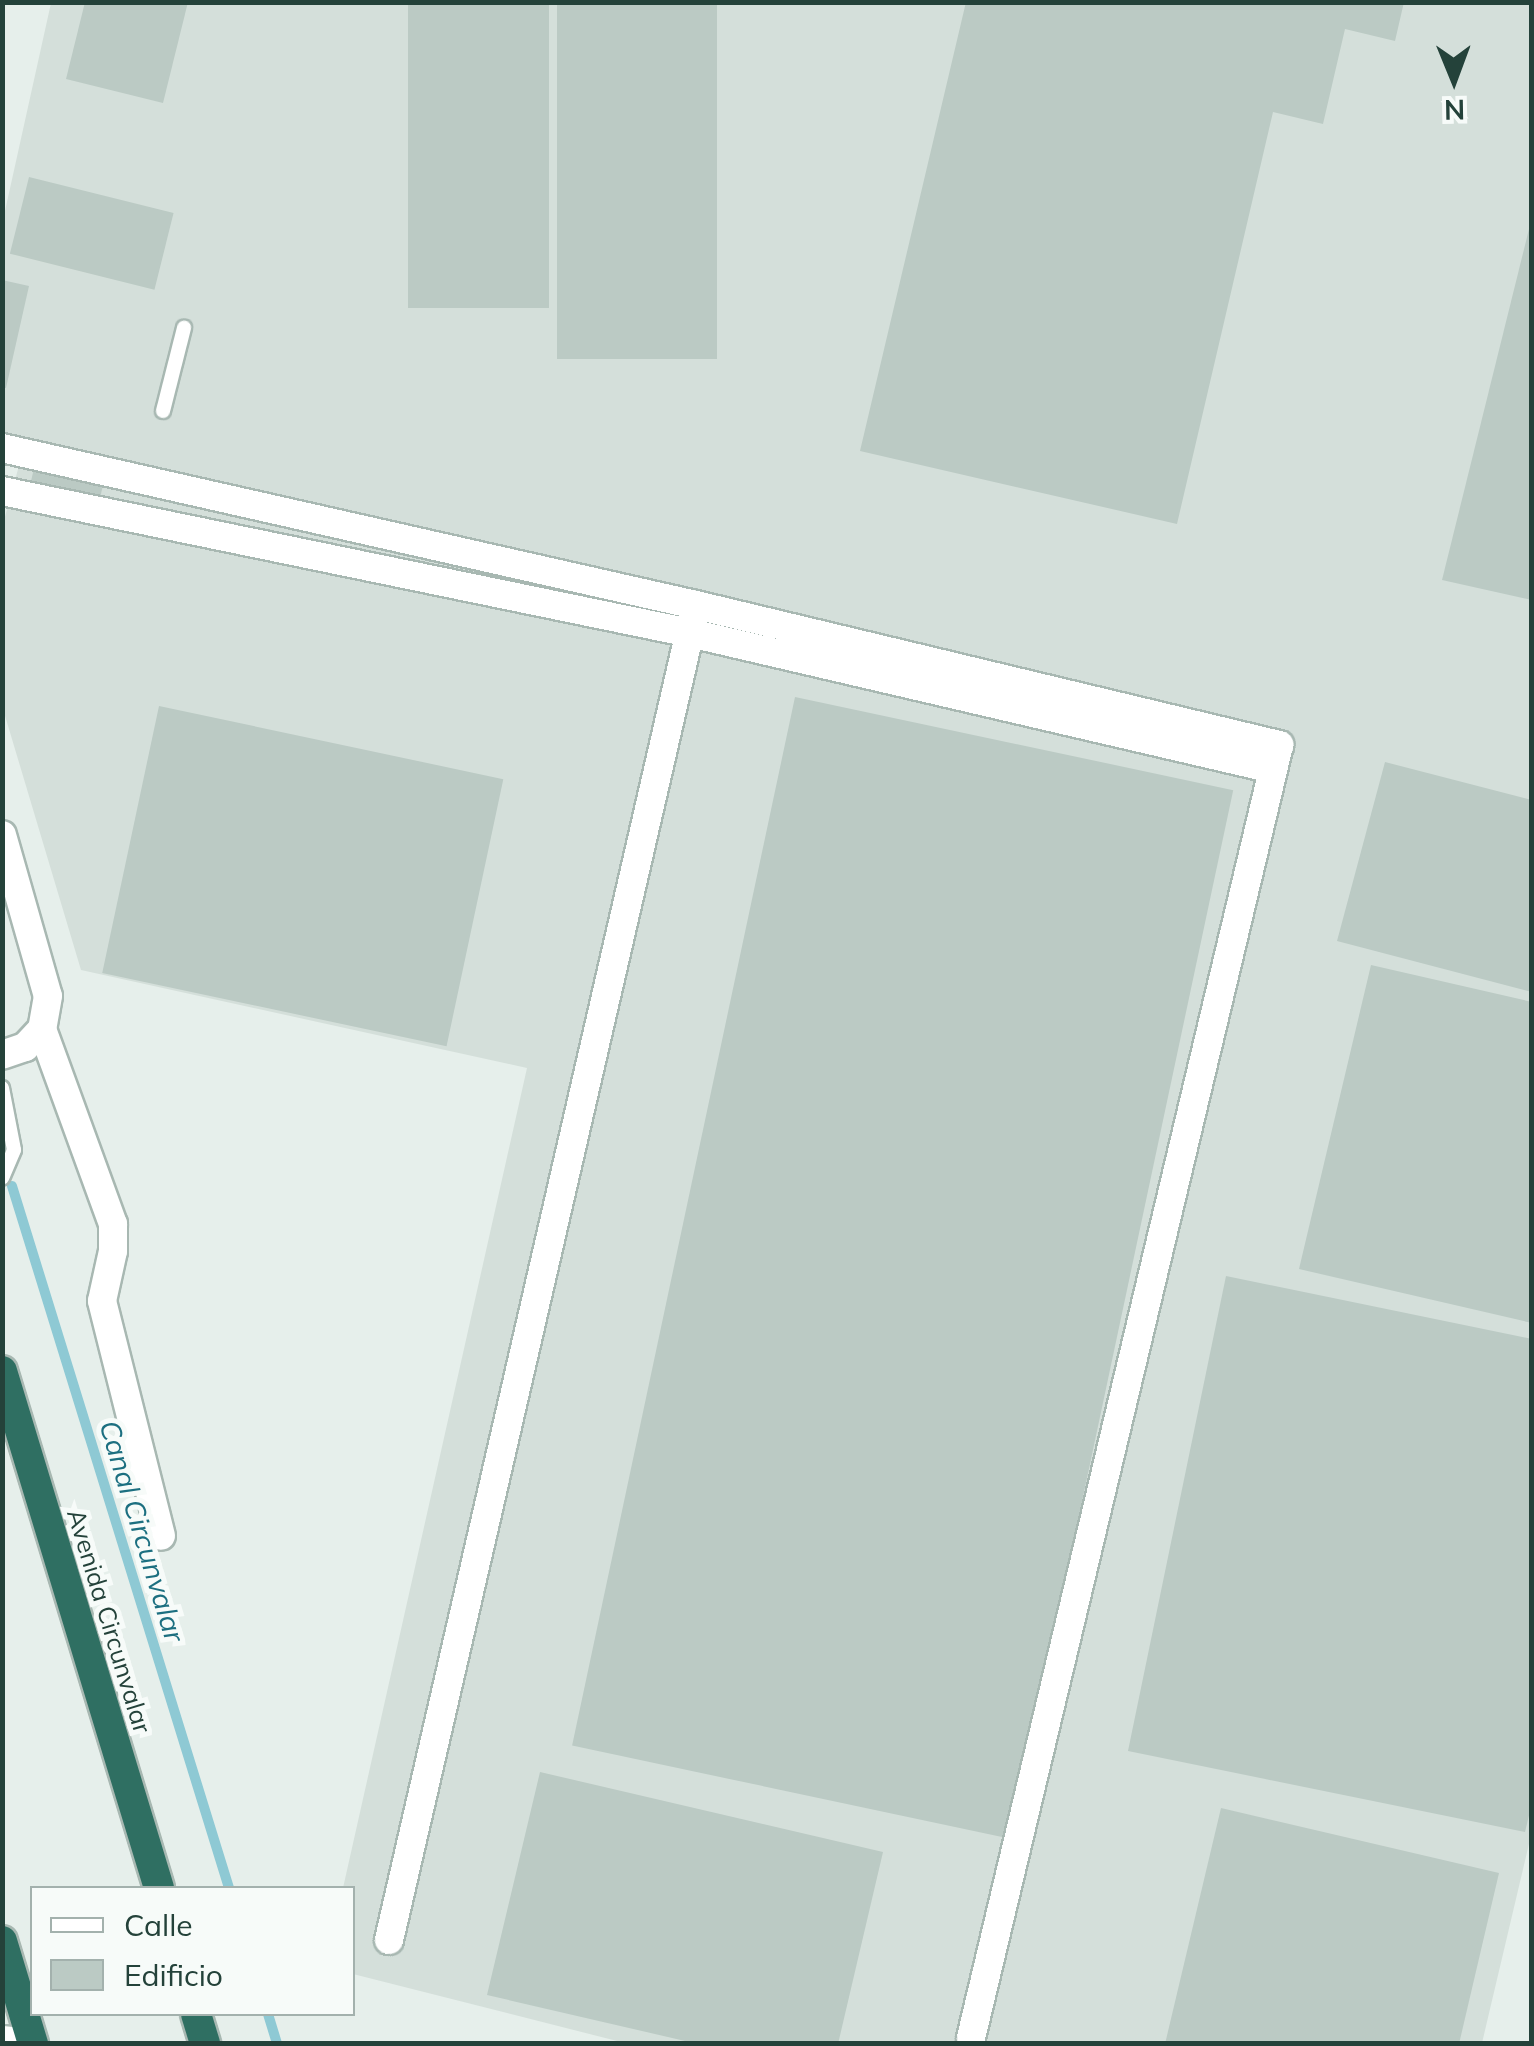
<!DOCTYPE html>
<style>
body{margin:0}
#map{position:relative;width:1534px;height:2046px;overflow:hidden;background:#e6efeb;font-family:Mulish,sans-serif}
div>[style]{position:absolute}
.built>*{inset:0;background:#d4dfda}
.stream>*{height:10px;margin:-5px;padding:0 5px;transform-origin:5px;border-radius:5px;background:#8ec9d4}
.building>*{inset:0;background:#bbcac4;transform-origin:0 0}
.roads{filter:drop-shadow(2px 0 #a8b8b2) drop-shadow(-2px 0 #a8b8b2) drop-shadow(0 2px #a8b8b2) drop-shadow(0 -2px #a8b8b2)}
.lane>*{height:14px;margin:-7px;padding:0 7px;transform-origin:7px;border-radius:7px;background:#fff}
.street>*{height:28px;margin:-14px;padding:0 14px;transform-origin:14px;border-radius:14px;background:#fff}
.highway>*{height:30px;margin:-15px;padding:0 15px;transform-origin:15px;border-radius:15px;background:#2f6f62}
span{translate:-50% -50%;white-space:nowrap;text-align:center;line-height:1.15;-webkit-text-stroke:10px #f7fbf9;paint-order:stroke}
.street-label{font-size:25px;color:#24423a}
.water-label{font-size:28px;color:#1c6f80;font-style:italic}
.frame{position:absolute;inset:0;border:5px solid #24423a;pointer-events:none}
.legend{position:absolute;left:30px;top:1886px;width:325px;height:130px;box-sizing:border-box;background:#f7fbf9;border:2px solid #a3b1ad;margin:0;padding:12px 18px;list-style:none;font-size:30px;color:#24423a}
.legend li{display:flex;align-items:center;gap:20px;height:50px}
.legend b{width:50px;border:2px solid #a3b1ad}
.north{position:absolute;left:1404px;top:30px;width:100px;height:100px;-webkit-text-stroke:8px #f7fbf9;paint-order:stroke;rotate:179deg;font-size:28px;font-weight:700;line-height:40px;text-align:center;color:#24423a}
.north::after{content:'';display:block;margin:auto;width:35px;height:45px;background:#24423a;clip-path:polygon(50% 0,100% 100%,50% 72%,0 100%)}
</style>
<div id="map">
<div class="built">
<i style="clip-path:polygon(51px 3px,1531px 3px,1532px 1831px,1482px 2043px,625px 2043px,353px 1974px,352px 1888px,343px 1888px,527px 1068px,81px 970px,3px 709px,3px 524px,26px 440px,3px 434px,3px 220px)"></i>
</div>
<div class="stream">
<i style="left:12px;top:1186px;width:735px;rotate:72.82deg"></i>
<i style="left:268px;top:2014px;width:31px;rotate:73deg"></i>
</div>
<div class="building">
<i style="clip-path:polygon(85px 2px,188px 2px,163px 103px,66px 79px)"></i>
<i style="left:408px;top:2px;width:141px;height:306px"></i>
<i style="left:557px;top:2px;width:160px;height:357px"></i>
<i style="clip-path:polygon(966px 2px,1404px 2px,1395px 41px,1345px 29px,1323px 124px,1273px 112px,1177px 524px,860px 451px)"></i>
<i style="left:29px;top:177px;width:149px;height:79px;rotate:14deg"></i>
<i style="clip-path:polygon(1530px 225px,1532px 225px,1532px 600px,1442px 580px)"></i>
<i style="clip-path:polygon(2px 280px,29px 286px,6px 388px,2px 387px)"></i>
<i style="left:35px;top:464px;width:71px;height:25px;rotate:13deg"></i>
<i style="left:795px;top:697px;width:448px;height:1072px;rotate:12deg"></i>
<i style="left:159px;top:706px;width:352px;height:273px;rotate:12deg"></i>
<i style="clip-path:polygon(1385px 762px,1532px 800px,1532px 992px,1337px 941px)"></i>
<i style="clip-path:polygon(1371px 965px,1532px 1002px,1532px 1323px,1299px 1269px)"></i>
<i style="clip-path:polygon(1226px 1276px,1532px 1339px,1532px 1803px,1525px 1832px,1128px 1751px)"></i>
<i style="clip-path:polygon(540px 1772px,883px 1852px,838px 2044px,698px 2044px,487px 1995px)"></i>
<i style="clip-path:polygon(1221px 1808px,1499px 1873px,1459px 2044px,1165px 2044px)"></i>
</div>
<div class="roads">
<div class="lane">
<i style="left:163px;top:411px;width:86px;rotate:-75.8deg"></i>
<i style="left:2px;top:1088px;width:63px;rotate:79deg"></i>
<i style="left:14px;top:1150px;width:30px;rotate:113deg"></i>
</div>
<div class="street">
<i style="left:2px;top:448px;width:712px;rotate:12.75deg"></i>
<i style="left:696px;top:605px;width:600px;rotate:13.5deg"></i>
<i style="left:1279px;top:745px;width:1329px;rotate:103.4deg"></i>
<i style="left:2px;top:491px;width:703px;rotate:11.66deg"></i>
<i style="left:690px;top:633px;width:599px;rotate:13.13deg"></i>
<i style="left:2px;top:835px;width:167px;rotate:74.1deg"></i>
<i style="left:48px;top:996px;width:34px;rotate:100deg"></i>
<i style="left:42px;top:1029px;width:25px;rotate:133deg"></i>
<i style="left:25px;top:1047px;width:24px;rotate:161deg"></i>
<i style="left:42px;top:1029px;width:208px;rotate:70deg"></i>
<i style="left:113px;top:1224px;width:27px;rotate:90deg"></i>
<i style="left:113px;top:1251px;width:51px;rotate:102.4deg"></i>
<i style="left:102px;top:1301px;width:242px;rotate:75.9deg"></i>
<i style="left:389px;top:1940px;width:1370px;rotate:-77.05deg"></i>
<i style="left:2px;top:2040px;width:30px;rotate:6deg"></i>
</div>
<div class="highway">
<i style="left:2px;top:1371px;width:540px;rotate:73.11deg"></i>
<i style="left:2px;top:1941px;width:108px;rotate:73.2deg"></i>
<i style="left:196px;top:2014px;width:31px;rotate:73deg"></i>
</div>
</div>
<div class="street-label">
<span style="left:109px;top:1621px;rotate:73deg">Avenida Circunvalar</span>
</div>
<div class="water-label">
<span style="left:142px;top:1531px;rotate:73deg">Canal Circunvalar</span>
</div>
<div class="frame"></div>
<ul class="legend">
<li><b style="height:12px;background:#fff"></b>Calle</li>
<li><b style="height:28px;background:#bbcac4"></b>Edificio</li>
</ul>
<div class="north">N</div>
</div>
